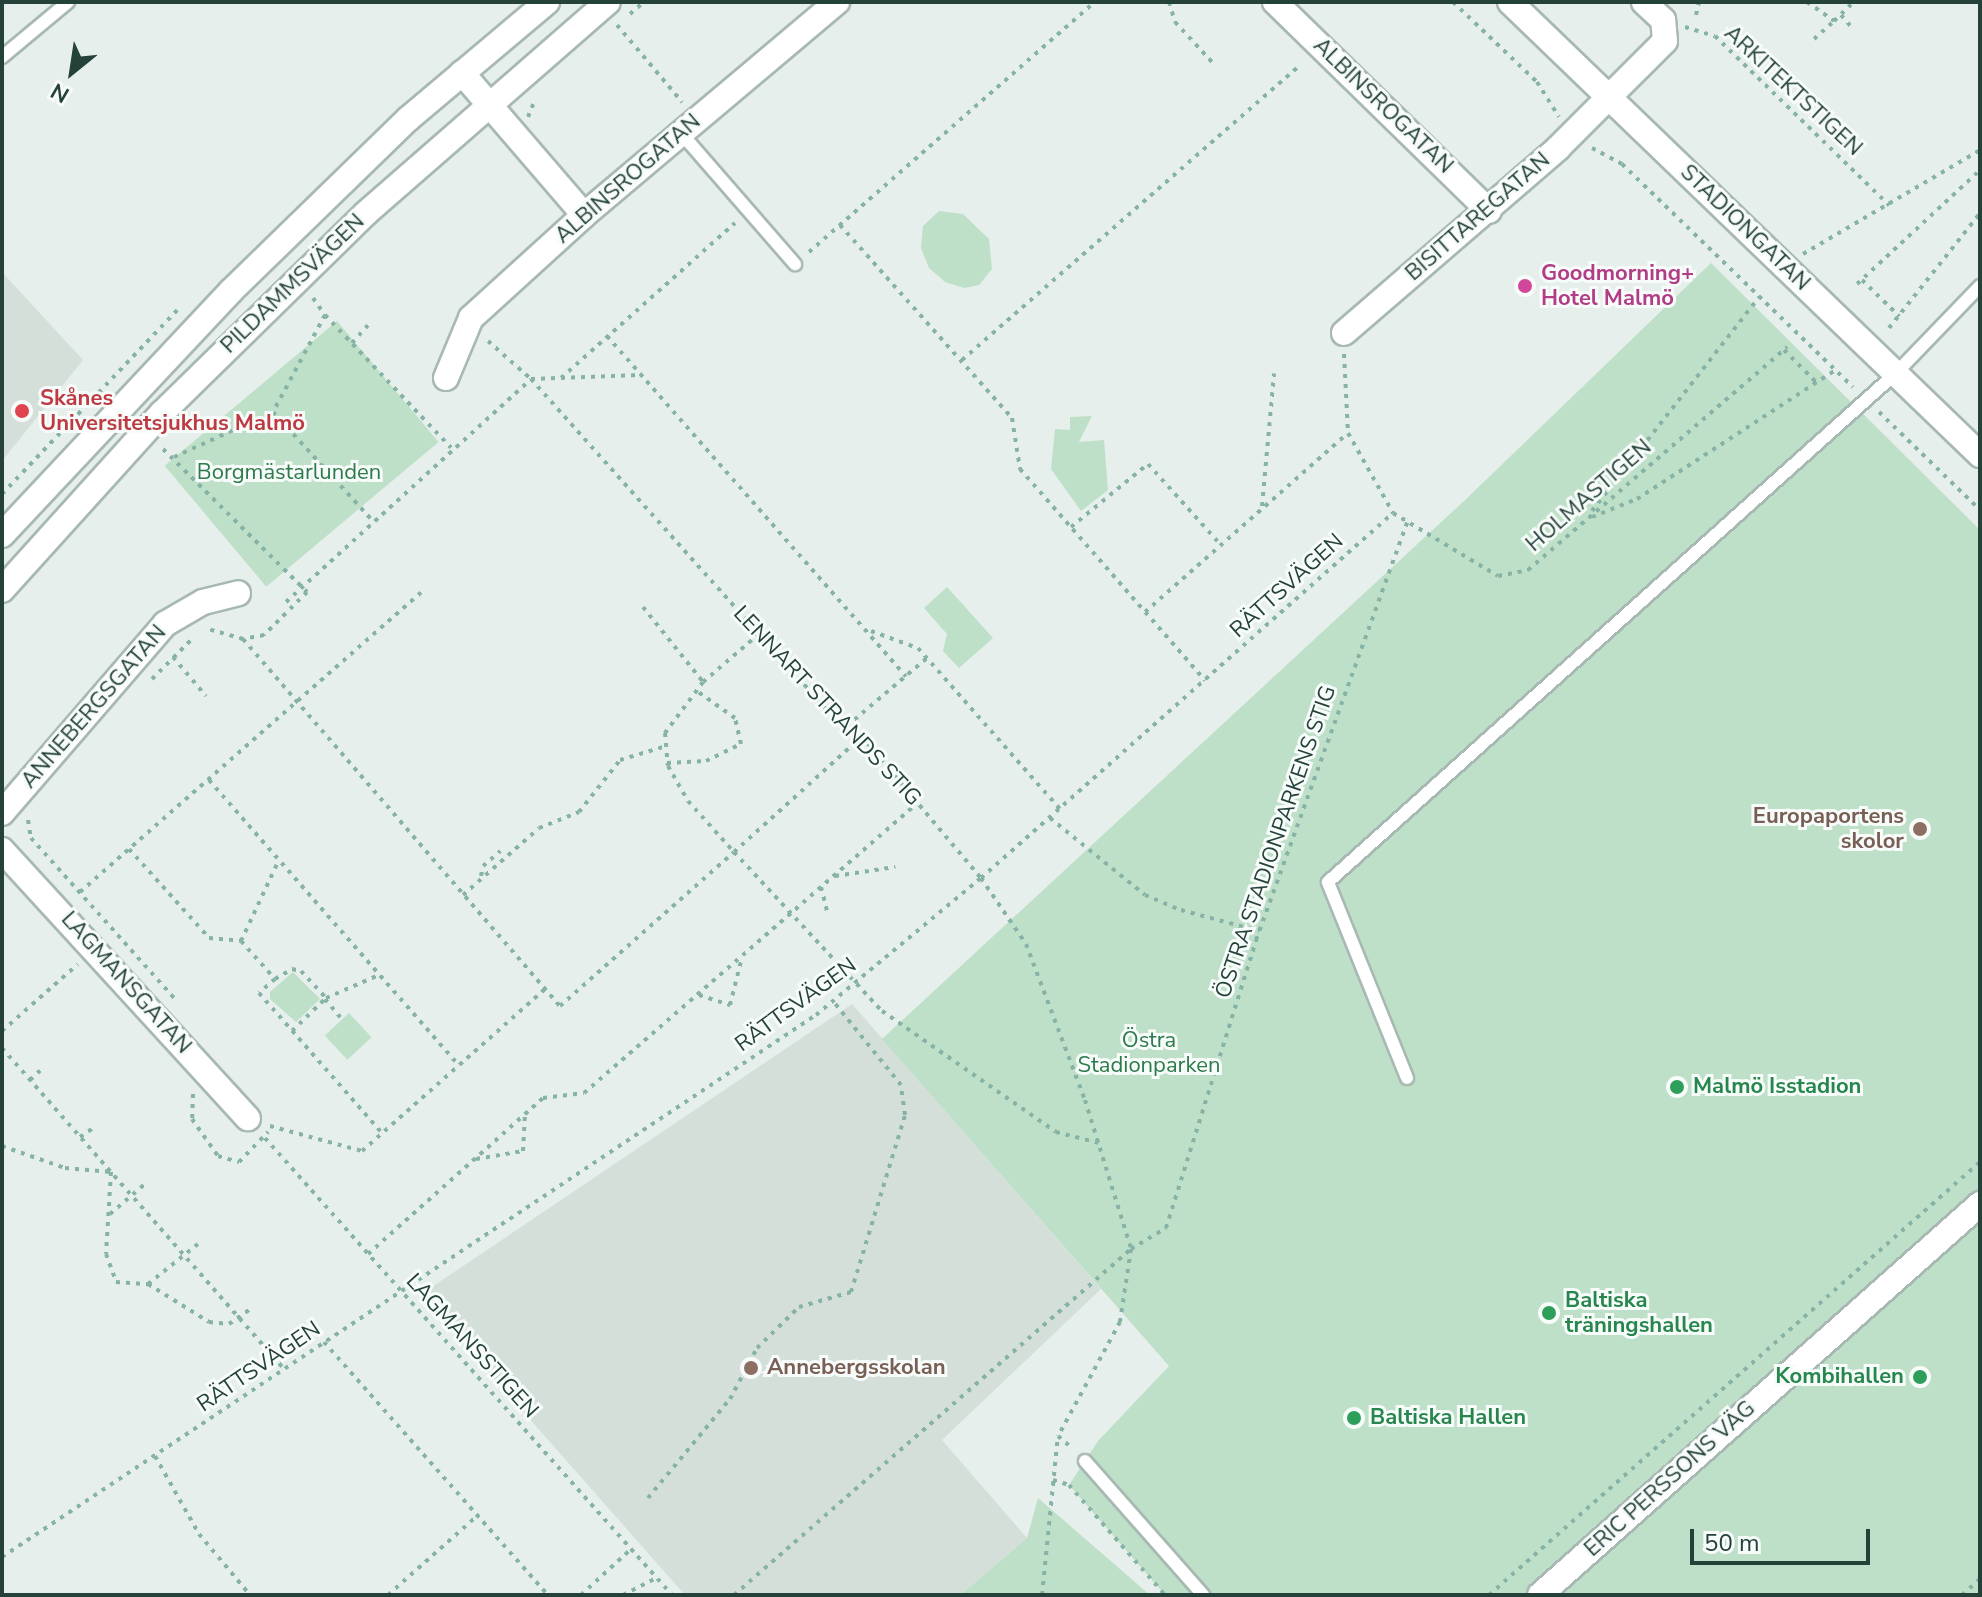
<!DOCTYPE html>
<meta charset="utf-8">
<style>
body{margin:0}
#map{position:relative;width:1982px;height:1597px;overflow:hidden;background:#e6efeb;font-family:"Nunito Sans",sans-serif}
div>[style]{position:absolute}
.built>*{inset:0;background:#d4dfda}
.green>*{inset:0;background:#bfe0c8;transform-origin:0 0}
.path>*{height:4px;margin-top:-2px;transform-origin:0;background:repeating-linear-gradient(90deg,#86b3a5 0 4px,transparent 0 10px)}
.roads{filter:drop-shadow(2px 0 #a8b8b2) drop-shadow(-2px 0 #a8b8b2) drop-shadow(0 2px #a8b8b2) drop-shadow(0 -2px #a8b8b2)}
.lane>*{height:12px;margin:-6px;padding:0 6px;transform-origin:6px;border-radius:6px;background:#fff}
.street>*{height:24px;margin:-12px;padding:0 12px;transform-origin:12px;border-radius:12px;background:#fff}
.secondary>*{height:24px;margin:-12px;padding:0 12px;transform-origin:12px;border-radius:12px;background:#fff}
.dots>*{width:22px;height:22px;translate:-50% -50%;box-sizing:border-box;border:4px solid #f7fbf9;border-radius:50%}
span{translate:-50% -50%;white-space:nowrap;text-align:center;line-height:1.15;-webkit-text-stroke:6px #f7fbf9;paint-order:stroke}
.street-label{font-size:22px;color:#24423a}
.hotel-label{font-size:22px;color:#b23c85;font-weight:700}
.left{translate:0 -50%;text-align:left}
.health-label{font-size:22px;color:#be3a42;font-weight:700}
.park-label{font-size:22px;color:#2d7a4b}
.education-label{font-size:22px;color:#785e54;font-weight:700}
.right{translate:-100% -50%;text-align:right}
.leisure-label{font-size:22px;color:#27864d;font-weight:700}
.frame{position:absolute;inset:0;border:4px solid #24423a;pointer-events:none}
.north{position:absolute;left:32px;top:32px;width:80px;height:80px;-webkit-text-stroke:6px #f7fbf9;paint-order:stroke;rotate:210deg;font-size:22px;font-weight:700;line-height:32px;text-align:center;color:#24423a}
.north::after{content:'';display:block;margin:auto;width:28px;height:36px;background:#24423a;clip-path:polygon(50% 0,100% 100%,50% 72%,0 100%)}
.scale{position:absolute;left:1690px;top:1529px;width:180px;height:36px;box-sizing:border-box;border:4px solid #24423a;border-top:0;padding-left:10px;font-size:24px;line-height:28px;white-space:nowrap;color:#24423a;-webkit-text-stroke:6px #f7fbf9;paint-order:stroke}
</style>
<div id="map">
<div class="built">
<i style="clip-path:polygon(2px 272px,83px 360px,2px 461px)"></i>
<i style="clip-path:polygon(852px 1004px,1101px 1289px,942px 1440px,1027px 1538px,960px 1595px,685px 1595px,420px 1295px)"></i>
</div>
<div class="green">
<i style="clip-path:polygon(939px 211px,963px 214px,989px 239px,992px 269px,979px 285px,964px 288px,945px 282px,929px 268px,921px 248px,923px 226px)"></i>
<i style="clip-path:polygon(1711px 263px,1980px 530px,1980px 1595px,1165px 1595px,1069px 1485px,1098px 1441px,1169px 1366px,882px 1039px,1464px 501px)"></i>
<i style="left:337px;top:321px;width:158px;height:225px;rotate:50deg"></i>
<i style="clip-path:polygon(1092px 416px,1079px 442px,1104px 440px,1108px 490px,1081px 511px,1051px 469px,1055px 429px,1070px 430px,1070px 417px)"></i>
<i style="clip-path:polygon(947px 587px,993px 638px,959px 668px,943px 651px,947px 634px,924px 608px)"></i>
<i style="clip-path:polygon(293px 972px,320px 999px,296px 1022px,270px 999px,270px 992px)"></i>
<i style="left:349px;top:1013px;width:33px;height:33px;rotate:47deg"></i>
<i style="clip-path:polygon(1038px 1498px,1150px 1595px,960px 1595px,1027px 1538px)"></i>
</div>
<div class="path">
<i style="left:1169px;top:2px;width:21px;rotate:73deg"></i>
<i style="left:1175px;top:22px;width:56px;rotate:47.2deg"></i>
<i style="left:1453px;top:2px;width:116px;rotate:43.6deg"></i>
<i style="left:1537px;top:82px;width:41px;rotate:57.8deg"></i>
<i style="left:1807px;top:2px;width:33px;rotate:35deg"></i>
<i style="left:1834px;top:21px;width:28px;rotate:-44deg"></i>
<i style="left:630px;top:14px;width:18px;rotate:-41deg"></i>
<i style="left:1696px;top:15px;width:13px;rotate:-77deg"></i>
<i style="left:1841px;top:15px;width:20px;rotate:49deg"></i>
<i style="left:617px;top:25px;width:101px;rotate:49.8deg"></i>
<i style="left:1685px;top:27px;width:31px;rotate:17deg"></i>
<i style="left:1715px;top:36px;width:243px;rotate:44.2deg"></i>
<i style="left:1814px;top:39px;width:27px;rotate:-42deg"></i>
<i style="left:528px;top:117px;width:18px;rotate:-68deg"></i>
<i style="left:1592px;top:148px;width:34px;rotate:28deg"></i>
<i style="left:1622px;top:164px;width:321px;rotate:44deg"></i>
<i style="left:840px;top:225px;width:259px;rotate:48.3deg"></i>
<i style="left:1012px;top:418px;width:52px;rotate:81.1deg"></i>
<i style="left:1020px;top:469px;width:281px;rotate:48.8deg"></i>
<i style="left:809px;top:252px;width:380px;rotate:-41.2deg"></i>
<i style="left:1803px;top:254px;width:205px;rotate:-30.4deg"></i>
<i style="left:1862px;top:280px;width:52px;rotate:44.2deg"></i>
<i style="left:1857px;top:284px;width:168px;rotate:-42.8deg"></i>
<i style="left:313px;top:298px;width:21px;rotate:55deg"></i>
<i style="left:325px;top:315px;width:110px;rotate:118.2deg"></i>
<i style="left:273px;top:412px;width:147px;rotate:47.5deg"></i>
<i style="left:325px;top:315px;width:183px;rotate:46.5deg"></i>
<i style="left:1889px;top:328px;width:147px;rotate:-51.6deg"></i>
<i style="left:607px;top:336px;width:453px;rotate:48.7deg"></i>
<i style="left:488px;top:341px;width:57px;rotate:41.5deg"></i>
<i style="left:531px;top:379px;width:441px;rotate:48.2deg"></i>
<i style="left:825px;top:708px;width:56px;rotate:39.9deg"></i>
<i style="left:868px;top:744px;width:175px;rotate:49.9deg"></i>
<i style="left:981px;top:878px;width:80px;rotate:55.7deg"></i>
<i style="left:1026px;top:944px;width:167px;rotate:69.3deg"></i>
<i style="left:1085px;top:1100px;width:156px;rotate:72.8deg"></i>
<i style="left:1131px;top:1249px;width:74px;rotate:98.6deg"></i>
<i style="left:1120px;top:1322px;width:130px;rotate:118.5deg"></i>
<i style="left:1058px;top:1436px;width:18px;rotate:41deg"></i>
<i style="left:352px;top:343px;width:24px;rotate:-48deg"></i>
<i style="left:1784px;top:350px;width:45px;rotate:45deg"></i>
<i style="left:1344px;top:354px;width:79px;rotate:87.1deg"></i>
<i style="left:1348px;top:433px;width:92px;rotate:60.6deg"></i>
<i style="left:1393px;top:513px;width:122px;rotate:31deg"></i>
<i style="left:1498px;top:576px;width:31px;rotate:-11deg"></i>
<i style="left:1528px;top:570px;width:342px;rotate:-40.7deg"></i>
<i style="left:962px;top:360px;width:447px;rotate:-41.1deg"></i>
<i style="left:561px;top:378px;width:233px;rotate:-41.7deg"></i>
<i style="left:531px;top:379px;width:109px;rotate:-2.1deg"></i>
<i style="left:1879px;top:412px;width:141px;rotate:44.1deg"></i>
<i style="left:163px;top:449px;width:203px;rotate:44.8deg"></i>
<i style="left:307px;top:592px;width:61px;rotate:135deg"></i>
<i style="left:264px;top:635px;width:21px;rotate:169deg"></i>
<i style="left:243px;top:639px;width:35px;rotate:-164deg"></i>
<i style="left:174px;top:457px;width:109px;rotate:-24.4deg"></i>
<i style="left:2px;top:494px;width:254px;rotate:-46.4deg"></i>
<i style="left:1262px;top:506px;width:133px;rotate:-84.8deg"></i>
<i style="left:1592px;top:511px;width:271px;rotate:-52deg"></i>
<i style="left:1592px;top:517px;width:48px;rotate:-21.8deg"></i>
<i style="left:1637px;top:499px;width:237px;rotate:-33deg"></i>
<i style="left:1071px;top:527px;width:99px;rotate:-39.3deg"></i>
<i style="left:1148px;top:464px;width:109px;rotate:48deg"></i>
<i style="left:286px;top:602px;width:331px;rotate:-42.3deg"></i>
<i style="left:643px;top:607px;width:96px;rotate:51.3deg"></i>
<i style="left:703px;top:682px;width:74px;rotate:-40.6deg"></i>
<i style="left:1145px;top:612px;width:269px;rotate:-41.4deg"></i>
<i style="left:871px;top:631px;width:50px;rotate:19.9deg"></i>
<i style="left:918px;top:648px;width:215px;rotate:48.6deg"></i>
<i style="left:243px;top:639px;width:485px;rotate:49.2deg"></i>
<i style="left:560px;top:1006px;width:232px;rotate:-41.5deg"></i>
<i style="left:734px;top:852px;width:217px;rotate:47.1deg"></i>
<i style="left:882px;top:1011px;width:212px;rotate:34.8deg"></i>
<i style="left:1056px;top:1132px;width:44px;rotate:14.3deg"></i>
<i style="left:173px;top:657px;width:51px;rotate:49.8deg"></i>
<i style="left:152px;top:679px;width:55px;rotate:-45deg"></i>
<i style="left:703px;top:682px;width:64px;rotate:126.7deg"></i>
<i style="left:665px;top:733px;width:33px;rotate:85deg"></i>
<i style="left:668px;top:766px;width:40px;rotate:60.3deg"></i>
<i style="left:688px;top:801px;width:69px;rotate:48deg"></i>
<i style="left:734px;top:852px;width:170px;rotate:-42.1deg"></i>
<i style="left:847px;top:726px;width:105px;rotate:-40.4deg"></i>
<i style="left:667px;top:763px;width:39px;rotate:-3deg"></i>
<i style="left:706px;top:761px;width:39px;rotate:-26deg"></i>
<i style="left:741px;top:744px;width:27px;rotate:-103deg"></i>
<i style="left:735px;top:718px;width:47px;rotate:-144.6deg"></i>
<i style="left:209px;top:780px;width:380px;rotate:48.8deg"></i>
<i style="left:1050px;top:818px;width:122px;rotate:39deg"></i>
<i style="left:1145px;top:895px;width:39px;rotate:23deg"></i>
<i style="left:1181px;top:910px;width:81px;rotate:15.1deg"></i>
<i style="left:28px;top:820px;width:18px;rotate:81deg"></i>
<i style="left:31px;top:838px;width:217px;rotate:48.2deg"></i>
<i style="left:129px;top:849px;width:120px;rotate:48deg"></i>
<i style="left:209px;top:938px;width:32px;rotate:5deg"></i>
<i style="left:241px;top:941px;width:51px;rotate:48.2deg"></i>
<i style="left:275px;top:979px;width:21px;rotate:139deg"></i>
<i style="left:259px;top:993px;width:186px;rotate:48.7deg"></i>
<i style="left:481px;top:876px;width:10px;rotate:-79deg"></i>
<i style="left:483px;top:866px;width:23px;rotate:-41deg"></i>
<i style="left:835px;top:876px;width:61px;rotate:-8.5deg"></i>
<i style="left:821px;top:887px;width:29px;rotate:76deg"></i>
<i style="left:80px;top:892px;width:458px;rotate:-41.3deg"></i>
<i style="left:463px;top:895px;width:101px;rotate:-41.4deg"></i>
<i style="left:539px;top:828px;width:43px;rotate:-21.8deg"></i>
<i style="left:579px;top:812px;width:66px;rotate:-51.7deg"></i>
<i style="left:620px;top:760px;width:48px;rotate:-16.9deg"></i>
<i style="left:241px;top:941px;width:89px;rotate:-64.9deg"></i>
<i style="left:275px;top:979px;width:20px;rotate:-30deg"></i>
<i style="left:292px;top:969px;width:9px;rotate:13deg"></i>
<i style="left:301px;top:971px;width:37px;rotate:47deg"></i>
<i style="left:699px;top:995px;width:33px;rotate:18deg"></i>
<i style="left:730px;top:1005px;width:49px;rotate:-76deg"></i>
<i style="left:325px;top:999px;width:26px;rotate:50deg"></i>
<i style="left:2px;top:1031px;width:101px;rotate:-41.4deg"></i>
<i style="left:292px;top:1031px;width:47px;rotate:-44.1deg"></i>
<i style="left:326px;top:998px;width:58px;rotate:-23.5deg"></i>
<i style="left:2px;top:1048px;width:427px;rotate:48.7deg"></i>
<i style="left:30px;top:1080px;width:18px;rotate:-43deg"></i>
<i style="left:193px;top:1094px;width:25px;rotate:92deg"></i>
<i style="left:192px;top:1119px;width:45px;rotate:54.9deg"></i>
<i style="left:218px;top:1156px;width:22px;rotate:16deg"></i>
<i style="left:239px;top:1162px;width:42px;rotate:-46deg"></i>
<i style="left:270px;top:1126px;width:95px;rotate:15.2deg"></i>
<i style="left:362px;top:1151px;width:244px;rotate:-41.5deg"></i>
<i style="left:80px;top:1137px;width:18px;rotate:-34deg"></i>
<i style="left:265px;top:1138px;width:612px;rotate:48.31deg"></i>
<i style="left:2px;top:1146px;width:67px;rotate:19.2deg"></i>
<i style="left:65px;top:1168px;width:46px;rotate:5deg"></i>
<i style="left:111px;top:1172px;width:82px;rotate:93.5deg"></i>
<i style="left:106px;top:1254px;width:30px;rotate:70deg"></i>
<i style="left:116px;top:1282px;width:32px;rotate:4deg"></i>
<i style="left:148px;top:1284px;width:72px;rotate:31.9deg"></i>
<i style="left:209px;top:1322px;width:20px;rotate:6deg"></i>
<i style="left:229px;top:1324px;width:29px;rotate:-35deg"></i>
<i style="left:476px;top:1159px;width:48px;rotate:-9.7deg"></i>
<i style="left:523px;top:1151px;width:35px;rotate:-87deg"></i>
<i style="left:110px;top:1214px;width:46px;rotate:-40.6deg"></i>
<i style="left:368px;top:1254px;width:234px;rotate:-41.7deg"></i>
<i style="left:543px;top:1098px;width:41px;rotate:-7deg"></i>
<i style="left:584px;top:1093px;width:440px;rotate:-41deg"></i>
<i style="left:148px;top:1284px;width:64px;rotate:-38.7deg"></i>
<i style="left:324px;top:1342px;width:338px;rotate:48.5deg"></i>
<i style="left:155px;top:1456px;width:90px;rotate:60.6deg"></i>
<i style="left:199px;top:1534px;width:80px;rotate:50.1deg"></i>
<i style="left:1053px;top:1480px;width:17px;rotate:17deg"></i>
<i style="left:1069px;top:1485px;width:146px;rotate:48.9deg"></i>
<i style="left:648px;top:1498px;width:129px;rotate:-50.4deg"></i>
<i style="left:730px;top:1399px;width:58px;rotate:-62.1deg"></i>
<i style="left:757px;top:1348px;width:59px;rotate:-44.3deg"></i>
<i style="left:799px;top:1307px;width:54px;rotate:-16.1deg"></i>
<i style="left:851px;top:1292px;width:185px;rotate:-73deg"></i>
<i style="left:905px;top:1115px;width:30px;rotate:-98deg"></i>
<i style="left:901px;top:1085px;width:108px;rotate:-129deg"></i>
<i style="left:2px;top:1557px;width:978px;rotate:-33.66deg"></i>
<i style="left:816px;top:1015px;width:214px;rotate:-39.7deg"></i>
<i style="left:981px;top:878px;width:550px;rotate:-41.54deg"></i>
<i style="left:388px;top:1595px;width:120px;rotate:-41.6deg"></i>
<i style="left:581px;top:1595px;width:68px;rotate:-42.6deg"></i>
<i style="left:623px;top:1595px;width:38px;rotate:-27deg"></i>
<i style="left:734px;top:1595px;width:527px;rotate:-41.07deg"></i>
<i style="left:1131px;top:1249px;width:41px;rotate:-31deg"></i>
<i style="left:1166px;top:1228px;width:302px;rotate:-72.6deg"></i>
<i style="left:1256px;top:940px;width:444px;rotate:-70.1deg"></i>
<i style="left:1042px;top:1595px;width:160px;rotate:-84.3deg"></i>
<i style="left:1489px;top:1595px;width:655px;rotate:-41.41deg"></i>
<i style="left:1962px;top:1595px;width:24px;rotate:-42deg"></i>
</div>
<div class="roads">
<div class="lane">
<i style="left:2px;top:57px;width:86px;rotate:-39.8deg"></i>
<i style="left:681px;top:133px;width:174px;rotate:49deg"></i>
<i style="left:1407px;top:1078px;width:211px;rotate:-112deg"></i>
<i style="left:1328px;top:882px;width:763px;rotate:-41.86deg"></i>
<i style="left:1896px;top:373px;width:121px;rotate:-46deg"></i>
<i style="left:1085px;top:1461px;width:179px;rotate:48.6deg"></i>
</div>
<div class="street">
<i style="left:1275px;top:2px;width:299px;rotate:44.3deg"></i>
<i style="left:462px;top:73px;width:187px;rotate:49.3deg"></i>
<i style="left:1344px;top:333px;width:283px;rotate:-40.8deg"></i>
<i style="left:1558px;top:148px;width:151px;rotate:-45deg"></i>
<i style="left:1665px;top:41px;width:21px;rotate:-95deg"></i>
<i style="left:1663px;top:20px;width:26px;rotate:-137deg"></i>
<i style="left:446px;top:378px;width:65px;rotate:-67.4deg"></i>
<i style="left:471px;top:318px;width:153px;rotate:-42.3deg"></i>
<i style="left:584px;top:215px;width:331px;rotate:-40.1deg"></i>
<i style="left:2px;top:813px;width:250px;rotate:-49.2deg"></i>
<i style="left:165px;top:624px;width:44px;rotate:-30.1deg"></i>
<i style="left:203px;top:602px;width:36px;rotate:-14deg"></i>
<i style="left:2px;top:850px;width:364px;rotate:47.5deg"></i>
<i style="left:1540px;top:1595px;width:589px;rotate:-41.63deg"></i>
</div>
<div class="secondary">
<i style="left:1510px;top:2px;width:653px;rotate:43.94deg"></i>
<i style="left:2px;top:535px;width:335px;rotate:-46.8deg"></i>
<i style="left:231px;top:291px;width:247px;rotate:-44.2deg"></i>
<i style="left:408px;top:119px;width:182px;rotate:-40.1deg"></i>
<i style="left:2px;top:590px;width:239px;rotate:-47.9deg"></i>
<i style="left:162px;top:413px;width:284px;rotate:-44.4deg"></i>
<i style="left:365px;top:214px;width:322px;rotate:-41.1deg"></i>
</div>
</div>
<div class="dots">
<i style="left:1525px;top:286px;background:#d1479c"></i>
<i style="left:22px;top:411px;background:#e0444e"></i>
<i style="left:1920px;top:829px;background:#8d6e63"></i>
<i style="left:1677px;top:1087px;background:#2e9e5b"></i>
<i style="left:1549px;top:1313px;background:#2e9e5b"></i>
<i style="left:751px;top:1368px;background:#8d6e63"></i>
<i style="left:1920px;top:1377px;background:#2e9e5b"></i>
<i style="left:1354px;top:1418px;background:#2e9e5b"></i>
</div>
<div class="street-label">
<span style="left:1793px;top:91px;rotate:43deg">ARKITEKTSTIGEN</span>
<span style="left:1383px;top:106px;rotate:44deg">ALBINSROGATAN</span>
<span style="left:628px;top:179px;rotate:-41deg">ALBINSROGATAN</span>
<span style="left:1478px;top:217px;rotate:-41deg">BISITTAREGATAN</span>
<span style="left:1745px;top:228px;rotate:44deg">STADIONGATAN</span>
<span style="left:293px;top:284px;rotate:-44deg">PILDAMMSVÄGEN</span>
<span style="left:1589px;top:496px;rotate:-41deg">HOLMASTIGEN</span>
<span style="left:1287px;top:586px;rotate:-42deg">RÄTTSVÄGEN</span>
<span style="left:827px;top:706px;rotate:47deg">LENNART STRANDS STIG</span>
<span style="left:94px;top:707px;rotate:-49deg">ANNEBERGSGATAN</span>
<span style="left:1276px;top:842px;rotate:-71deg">ÖSTRA STADIONPARKENS STIG</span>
<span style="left:126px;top:983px;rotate:48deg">LAGMANSGATAN</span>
<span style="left:796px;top:1005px;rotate:-36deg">RÄTTSVÄGEN</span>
<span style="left:472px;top:1346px;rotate:48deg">LAGMANSSTIGEN</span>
<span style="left:259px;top:1367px;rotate:-34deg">RÄTTSVÄGEN</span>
<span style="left:1670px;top:1479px;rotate:-42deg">ERIC PERSSONS VÄG</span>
</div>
<div class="hotel-label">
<span class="left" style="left:1541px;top:286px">Goodmorning+<br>Hotel Malmö</span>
</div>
<div class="health-label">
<span class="left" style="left:40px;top:411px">Skånes<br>Universitetsjukhus Malmö</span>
</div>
<div class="park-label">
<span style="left:289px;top:473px">Borgmästarlunden</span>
<span style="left:1149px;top:1053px">Östra<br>Stadionparken</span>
</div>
<div class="education-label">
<span class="right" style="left:1904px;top:829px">Europaportens<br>skolor</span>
<span class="left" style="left:767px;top:1368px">Annebergsskolan</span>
</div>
<div class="leisure-label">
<span class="left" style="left:1693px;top:1087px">Malmö Isstadion</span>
<span class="left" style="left:1565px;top:1313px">Baltiska<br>träningshallen</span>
<span class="right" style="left:1904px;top:1377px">Kombihallen</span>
<span class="left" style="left:1370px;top:1418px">Baltiska Hallen</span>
</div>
<div class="frame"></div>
<div class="north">N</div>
<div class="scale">50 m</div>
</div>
